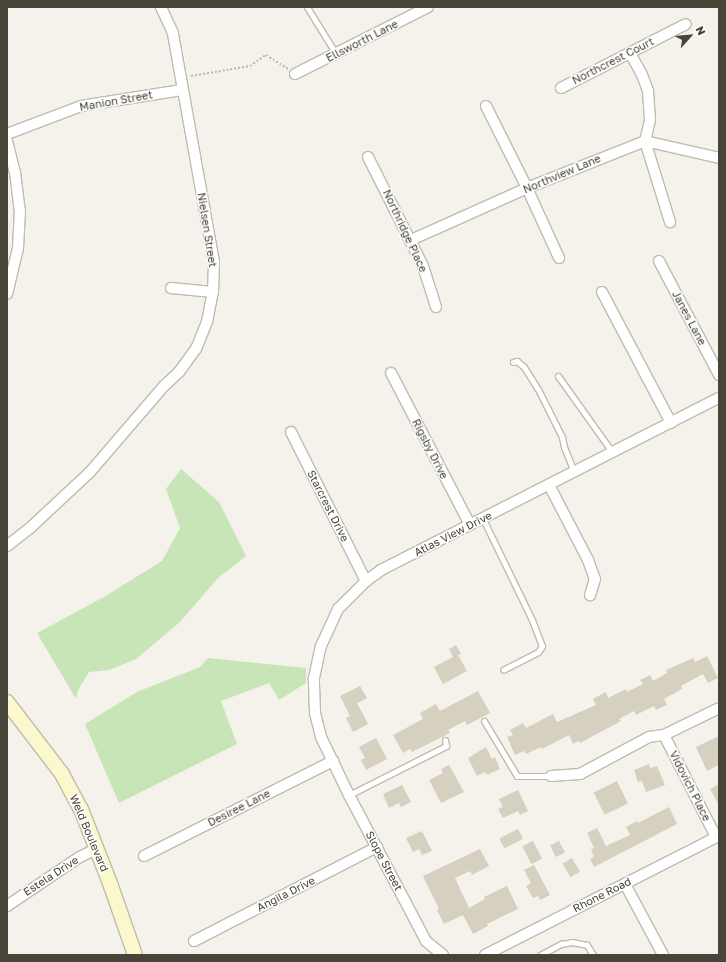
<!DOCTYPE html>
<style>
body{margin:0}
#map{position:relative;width:726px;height:962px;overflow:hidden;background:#f4f2ea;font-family:"Golos Text",sans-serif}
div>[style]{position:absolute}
.green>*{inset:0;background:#c7e5b6}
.building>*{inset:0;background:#d5d0c0;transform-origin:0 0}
.path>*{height:2px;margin-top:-1px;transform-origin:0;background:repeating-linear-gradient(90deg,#bfba9f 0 2px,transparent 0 4px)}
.roads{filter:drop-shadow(1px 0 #bfbcad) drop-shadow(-1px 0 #bfbcad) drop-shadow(0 1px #bfbcad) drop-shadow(0 -1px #bfbcad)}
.service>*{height:5px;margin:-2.5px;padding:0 2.5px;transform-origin:2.5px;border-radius:2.5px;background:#fff}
.minor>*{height:10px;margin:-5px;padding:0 5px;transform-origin:5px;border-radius:5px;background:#fff}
.secondary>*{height:14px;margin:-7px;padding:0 7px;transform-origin:7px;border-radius:7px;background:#fbf8cd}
span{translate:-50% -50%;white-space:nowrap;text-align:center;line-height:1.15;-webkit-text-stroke:3px #fff;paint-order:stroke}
.street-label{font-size:11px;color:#474438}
.frame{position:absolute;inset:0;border:8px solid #474438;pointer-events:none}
.north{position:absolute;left:670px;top:16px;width:40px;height:40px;-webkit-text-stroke:3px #fff;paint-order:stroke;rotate:63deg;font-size:11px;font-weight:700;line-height:16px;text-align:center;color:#474438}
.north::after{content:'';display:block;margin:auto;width:14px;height:18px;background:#474438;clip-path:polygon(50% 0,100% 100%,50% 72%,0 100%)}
</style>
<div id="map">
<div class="green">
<i style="clip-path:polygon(181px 469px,219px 502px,246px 556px,218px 578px,180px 622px,136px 659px,109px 670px,89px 672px,78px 690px,76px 699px,37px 633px,104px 597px,162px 561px,180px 528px,166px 489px)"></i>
<i style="clip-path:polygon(208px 658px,306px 668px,306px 683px,279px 700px,269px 683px,221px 701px,237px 744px,119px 803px,85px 724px,137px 692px,200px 667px)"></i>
</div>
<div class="building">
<i style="clip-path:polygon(456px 645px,461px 654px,458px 655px,467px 671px,443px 684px,434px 667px,453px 657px,449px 649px)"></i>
<i style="clip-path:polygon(707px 656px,718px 678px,708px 683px,703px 674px,681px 686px,682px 689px,664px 699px,667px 705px,656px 710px,654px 706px,636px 715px,634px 711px,619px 719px,621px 721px,580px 743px,579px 741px,573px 744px,569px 735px,542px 749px,541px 747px,526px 754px,524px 751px,515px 755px,507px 737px,513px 735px,510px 730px,523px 723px,526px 728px,553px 714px,557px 722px,596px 705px,593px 699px,606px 692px,608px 698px,626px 689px,627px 692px,643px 684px,640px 680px,650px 675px,653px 681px,667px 673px,666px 670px,693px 658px,695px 662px)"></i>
<i style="clip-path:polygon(360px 686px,367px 698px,357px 703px,368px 724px,353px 732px,346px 718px,350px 716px,340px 696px)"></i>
<i style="clip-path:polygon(478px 691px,490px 713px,467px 725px,465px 721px,448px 730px,450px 733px,412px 752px,410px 749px,403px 753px,393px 735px,423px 719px,420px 713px,436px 704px,440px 711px)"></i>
<i style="clip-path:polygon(719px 736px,719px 765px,707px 771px,696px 747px)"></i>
<i style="clip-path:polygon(376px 738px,387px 759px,366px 770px,361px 760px,365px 758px,359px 747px)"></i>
<i style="clip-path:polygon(486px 747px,492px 759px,495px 757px,500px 769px,487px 775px,485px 772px,477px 776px,468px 758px)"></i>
<i style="clip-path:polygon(649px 764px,650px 768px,657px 766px,665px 785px,646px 792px,642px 781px,638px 782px,634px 770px)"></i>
<i style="clip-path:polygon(449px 765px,464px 792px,441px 803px,429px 780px,443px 773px,441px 769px)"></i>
<i style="left:617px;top:781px;width:25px;height:26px;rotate:64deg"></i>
<i style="clip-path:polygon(719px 784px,719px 805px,710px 789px)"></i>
<i style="clip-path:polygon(402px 785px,411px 802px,401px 807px,399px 803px,389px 808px,383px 794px)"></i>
<i style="clip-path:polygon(518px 790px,528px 811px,520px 815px,518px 811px,503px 818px,498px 809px,503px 807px,499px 799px)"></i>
<i style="clip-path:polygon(669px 807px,677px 824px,594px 867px,590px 859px,594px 857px,591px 850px,594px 848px,587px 833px,597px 828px,606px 846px,630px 835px,626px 827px,637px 821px,638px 823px)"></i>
<i style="left:518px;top:829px;width:11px;height:21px;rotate:63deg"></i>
<i style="clip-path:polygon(422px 831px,432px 851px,422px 855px,419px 849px,413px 852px,406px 838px)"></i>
<i style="left:533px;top:841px;width:20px;height:12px;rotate:63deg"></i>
<i style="left:559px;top:841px;width:13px;height:10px;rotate:63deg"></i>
<i style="clip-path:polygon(480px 849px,489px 866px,472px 875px,470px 871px,455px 878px,469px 908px,485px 899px,484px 897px,507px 886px,518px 909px,487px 924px,488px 926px,473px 934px,463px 915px,444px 924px,437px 910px,439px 909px,423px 876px)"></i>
<i style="left:572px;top:858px;width:16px;height:11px;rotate:60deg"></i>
<i style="clip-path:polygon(534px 865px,550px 895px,540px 900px,538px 896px,533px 898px,526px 886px,531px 883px,524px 870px)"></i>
</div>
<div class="path">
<i style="left:191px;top:76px;width:60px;rotate:-9.6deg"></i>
<i style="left:250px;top:66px;width:19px;rotate:-35deg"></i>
<i style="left:266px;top:55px;width:26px;rotate:32deg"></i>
</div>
<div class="roads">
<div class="service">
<i style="left:307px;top:7px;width:55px;rotate:58.3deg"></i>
<i style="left:513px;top:362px;width:4px;rotate:-14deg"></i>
<i style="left:517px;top:361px;width:9px;rotate:41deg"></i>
<i style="left:524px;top:367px;width:26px;rotate:58deg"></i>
<i style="left:538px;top:389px;width:54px;rotate:63.4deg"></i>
<i style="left:562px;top:437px;width:10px;rotate:79deg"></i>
<i style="left:564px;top:447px;width:27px;rotate:68deg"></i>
<i style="left:558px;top:376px;width:95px;rotate:54.5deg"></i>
<i style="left:483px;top:519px;width:112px;rotate:64.1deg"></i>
<i style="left:532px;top:620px;width:28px;rotate:69deg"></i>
<i style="left:542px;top:646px;width:7px;rotate:124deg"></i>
<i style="left:538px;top:652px;width:39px;rotate:153deg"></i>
<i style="left:484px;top:721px;width:64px;rotate:59deg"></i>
<i style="left:517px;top:776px;width:34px"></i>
<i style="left:349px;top:795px;width:109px;rotate:-26.8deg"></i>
<i style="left:446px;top:746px;width:6px;rotate:-99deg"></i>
<i style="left:540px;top:955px;width:24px;rotate:-28deg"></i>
<i style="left:561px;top:944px;width:11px;rotate:-10deg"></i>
<i style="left:572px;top:942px;width:15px;rotate:11deg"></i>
<i style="left:587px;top:945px;width:12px;rotate:59deg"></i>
</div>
<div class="minor">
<i style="left:630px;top:53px;width:25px;rotate:61deg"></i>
<i style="left:642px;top:75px;width:17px;rotate:69deg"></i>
<i style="left:648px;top:91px;width:29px;rotate:86deg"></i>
<i style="left:650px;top:120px;width:22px;rotate:103deg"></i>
<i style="left:645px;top:141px;width:85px;rotate:72.8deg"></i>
<i style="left:295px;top:74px;width:149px;rotate:-26.7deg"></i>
<i style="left:561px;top:88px;width:140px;rotate:-27.1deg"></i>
<i style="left:486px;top:106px;width:92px;rotate:63.4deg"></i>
<i style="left:527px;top:188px;width:77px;rotate:65.4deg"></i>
<i style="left:7px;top:134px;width:79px;rotate:-20.7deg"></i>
<i style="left:81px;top:106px;width:102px;rotate:-9deg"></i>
<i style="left:7px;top:141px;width:32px;rotate:76deg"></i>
<i style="left:15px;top:172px;width:38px;rotate:83deg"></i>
<i style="left:20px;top:210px;width:38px;rotate:93deg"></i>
<i style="left:18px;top:248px;width:47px;rotate:103.4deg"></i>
<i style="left:368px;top:157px;width:122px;rotate:63.2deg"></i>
<i style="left:423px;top:266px;width:43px;rotate:72.4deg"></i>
<i style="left:411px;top:240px;width:127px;rotate:-24.1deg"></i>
<i style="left:527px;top:188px;width:127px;rotate:-21.7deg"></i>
<i style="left:645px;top:141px;width:76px;rotate:12.9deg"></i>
<i style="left:659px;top:261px;width:129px;rotate:62.2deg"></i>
<i style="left:171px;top:288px;width:42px;rotate:5.4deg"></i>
<i style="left:602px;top:292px;width:148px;rotate:62.2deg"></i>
<i style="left:391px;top:373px;width:171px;rotate:62.5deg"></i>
<i style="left:291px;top:432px;width:167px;rotate:63.3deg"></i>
<i style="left:549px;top:485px;width:85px;rotate:62.5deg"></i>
<i style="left:588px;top:560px;width:20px;rotate:70deg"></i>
<i style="left:595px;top:579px;width:17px;rotate:107deg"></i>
<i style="left:7px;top:546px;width:28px;rotate:-38deg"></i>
<i style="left:29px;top:529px;width:83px;rotate:-43.1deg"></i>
<i style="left:90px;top:472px;width:113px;rotate:-49.3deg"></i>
<i style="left:164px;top:386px;width:21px;rotate:-43deg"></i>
<i style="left:179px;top:372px;width:29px;rotate:-54deg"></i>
<i style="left:196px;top:349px;width:29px;rotate:-68deg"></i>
<i style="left:207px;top:322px;width:31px;rotate:-79deg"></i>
<i style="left:213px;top:292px;width:30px;rotate:-88deg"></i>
<i style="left:214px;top:262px;width:233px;rotate:-100.2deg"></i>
<i style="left:173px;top:33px;width:29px;rotate:-115deg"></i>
<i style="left:664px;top:735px;width:114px;rotate:63deg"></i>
<i style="left:551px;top:776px;width:29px;rotate:-4deg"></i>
<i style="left:580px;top:774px;width:78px;rotate:-28.2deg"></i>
<i style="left:649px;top:737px;width:15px;rotate:-8deg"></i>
<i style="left:664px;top:735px;width:61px;rotate:-26.1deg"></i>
<i style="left:144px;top:856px;width:212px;rotate:-26.7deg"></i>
<i style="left:625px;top:884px;width:81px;rotate:61.8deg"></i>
<i style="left:7px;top:906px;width:86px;rotate:-34.1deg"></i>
<i style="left:78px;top:858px;width:20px;rotate:-27deg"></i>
<i style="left:194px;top:941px;width:206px;rotate:-27.2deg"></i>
<i style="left:443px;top:955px;width:22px;rotate:-141deg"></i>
<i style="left:426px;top:941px;width:165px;rotate:-117.8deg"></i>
<i style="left:349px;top:795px;width:64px;rotate:-115.8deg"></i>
<i style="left:321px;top:737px;width:25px;rotate:-104deg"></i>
<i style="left:315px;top:713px;width:35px;rotate:-92deg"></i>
<i style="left:314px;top:678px;width:33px;rotate:-78deg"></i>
<i style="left:321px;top:646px;width:41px;rotate:-65.3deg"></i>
<i style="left:338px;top:609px;width:40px;rotate:-45deg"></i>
<i style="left:366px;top:581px;width:19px;rotate:-36deg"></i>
<i style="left:381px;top:570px;width:379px;rotate:-27deg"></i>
<i style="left:485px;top:955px;width:263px;rotate:-27deg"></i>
</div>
<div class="secondary">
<i style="left:7px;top:702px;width:91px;rotate:52.6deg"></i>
<i style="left:62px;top:774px;width:40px;rotate:62deg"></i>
<i style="left:81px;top:809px;width:83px;rotate:68.7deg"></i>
<i style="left:111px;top:886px;width:73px;rotate:70.8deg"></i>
</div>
</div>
<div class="street-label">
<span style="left:362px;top:41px;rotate:-27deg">Ellsworth Lane</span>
<span style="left:613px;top:61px;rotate:-27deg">Northcrest Court</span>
<span style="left:116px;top:101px;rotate:-10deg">Manion Street</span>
<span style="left:562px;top:174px;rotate:-23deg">Northview Lane</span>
<span style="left:207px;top:230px;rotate:81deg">Nielsen Street</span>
<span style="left:405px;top:231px;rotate:65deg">Northridge Place</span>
<span style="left:689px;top:318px;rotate:62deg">Janes Lane</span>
<span style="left:430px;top:449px;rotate:63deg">Rigsby Drive</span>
<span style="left:328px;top:506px;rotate:63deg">Starcrest Drive</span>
<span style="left:453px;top:534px;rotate:-27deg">Atlas View Drive</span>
<span style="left:690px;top:786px;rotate:63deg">Vidovich Place</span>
<span style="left:239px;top:808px;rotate:-27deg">Desiree Lane</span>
<span style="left:89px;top:833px;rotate:67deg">Weld Boulevard</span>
<span style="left:384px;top:861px;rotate:62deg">Slope Street</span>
<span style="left:51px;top:876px;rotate:-33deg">Estela Drive</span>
<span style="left:286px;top:894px;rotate:-27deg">Angila Drive</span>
<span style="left:602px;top:895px;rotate:-27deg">Rhone Road</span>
</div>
<div class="frame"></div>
<div class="north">N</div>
</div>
